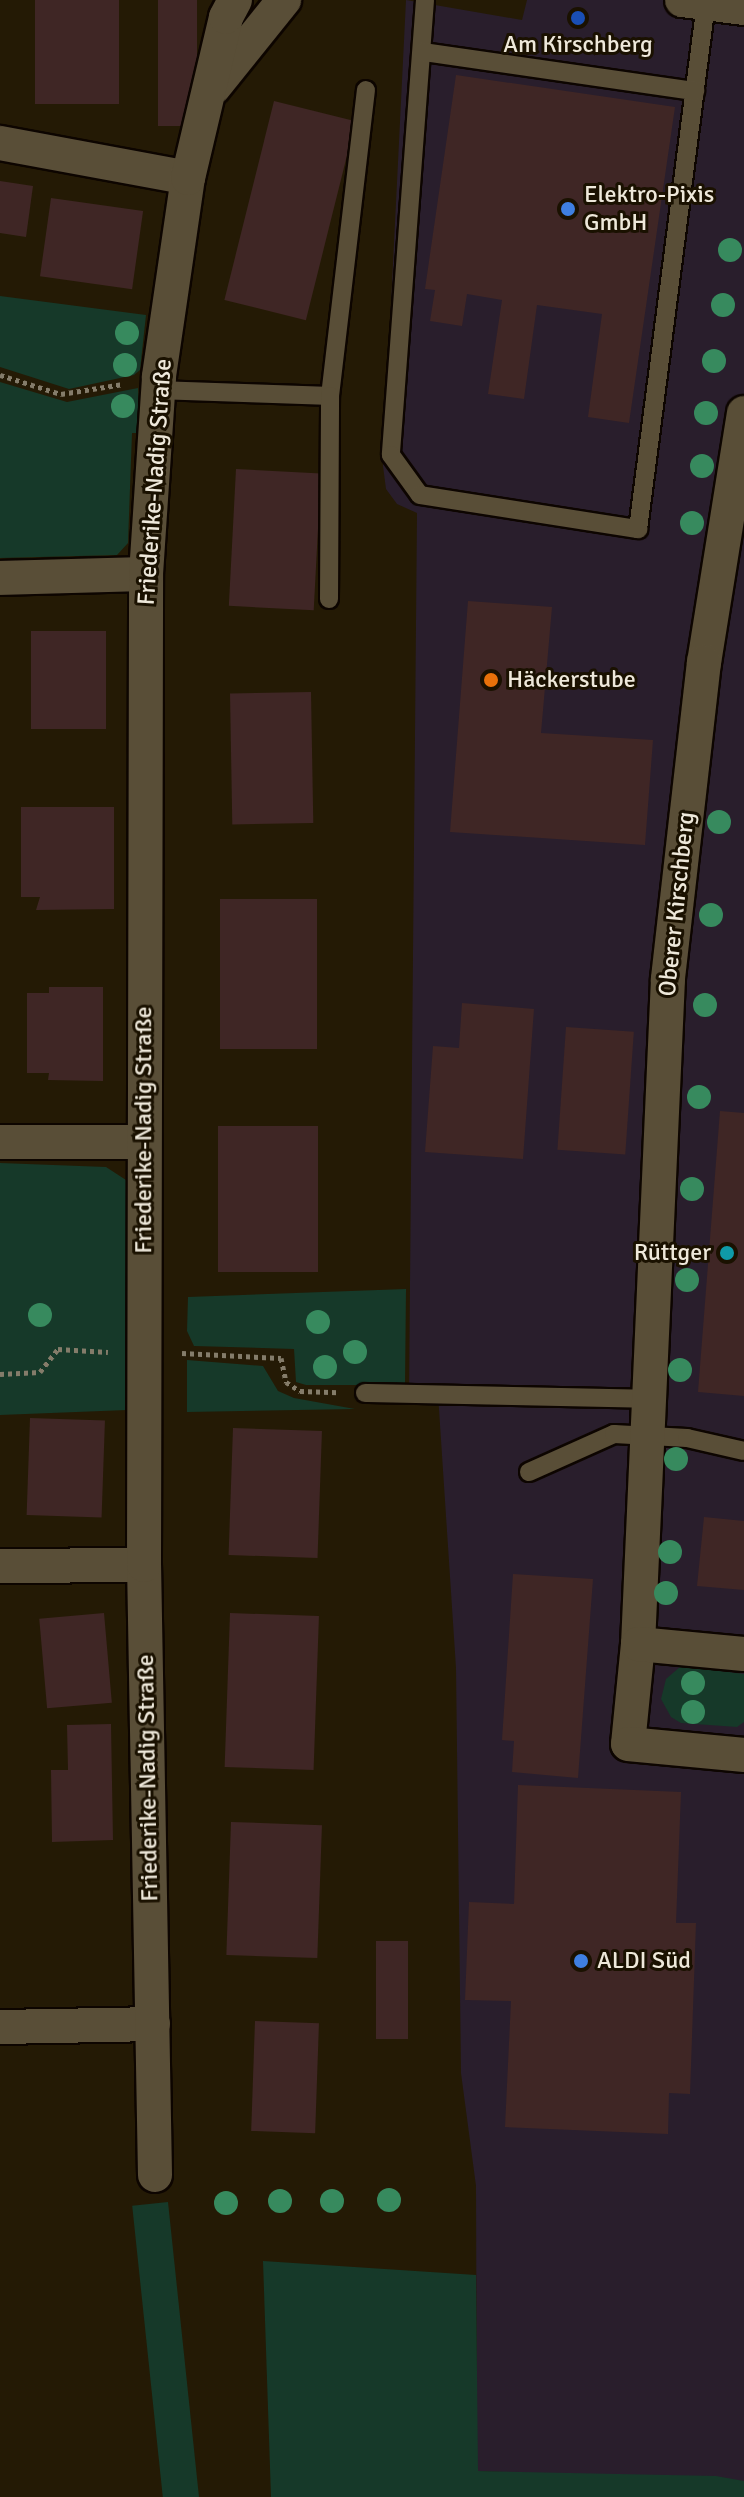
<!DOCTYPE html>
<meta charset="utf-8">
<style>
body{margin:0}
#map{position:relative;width:744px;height:2497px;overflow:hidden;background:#241a05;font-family:Signika,sans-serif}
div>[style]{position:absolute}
.commercial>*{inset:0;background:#291e2c}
.green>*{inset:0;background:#163929;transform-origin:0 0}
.building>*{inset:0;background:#3f2625;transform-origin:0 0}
.path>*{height:5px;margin-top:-2.5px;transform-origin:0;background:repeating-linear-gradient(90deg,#847c6a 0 4px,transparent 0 8px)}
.roads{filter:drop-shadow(2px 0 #0d0500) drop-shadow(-2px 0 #0d0500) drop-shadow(0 2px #0d0500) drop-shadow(0 -2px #0d0500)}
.service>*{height:18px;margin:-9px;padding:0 9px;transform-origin:9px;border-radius:9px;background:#594e37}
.minor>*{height:34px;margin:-17px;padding:0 17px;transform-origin:17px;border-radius:17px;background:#594e37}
.trees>*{width:24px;height:24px;margin:-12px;border-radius:50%;background:#378a5e}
.dots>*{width:22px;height:22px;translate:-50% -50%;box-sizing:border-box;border:4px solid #1a1100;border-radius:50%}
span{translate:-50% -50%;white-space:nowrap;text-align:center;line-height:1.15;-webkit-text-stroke:6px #1a1100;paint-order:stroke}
.poi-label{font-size:24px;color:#eee8da}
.left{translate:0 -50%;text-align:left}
.right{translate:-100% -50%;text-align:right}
.street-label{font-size:24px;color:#eee8da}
</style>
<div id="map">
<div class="commercial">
<i style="clip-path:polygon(406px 0,522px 20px,527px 0,744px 0,744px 2481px,477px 2471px,476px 2186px,461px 2073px,456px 1668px,438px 1394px,409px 1394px,417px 513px,397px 504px,386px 489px,383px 466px)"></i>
</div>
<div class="green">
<i style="clip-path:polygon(0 296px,146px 315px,140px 370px,134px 375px,69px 389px,0 367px)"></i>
<i style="clip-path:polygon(0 382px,67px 402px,138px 388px,140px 433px,132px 433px,128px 543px,117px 555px,0 558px)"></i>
<i style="clip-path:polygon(0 1163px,106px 1167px,126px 1180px,127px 1306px,133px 1321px,127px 1410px,0 1415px)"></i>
<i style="clip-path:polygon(406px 1289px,405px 1385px,306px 1385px,296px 1382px,294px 1349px,194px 1346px,187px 1331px,188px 1297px)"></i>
<i style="clip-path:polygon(187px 1360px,263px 1366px,278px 1391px,294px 1398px,355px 1409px,187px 1412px)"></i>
<i style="clip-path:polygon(681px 1666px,744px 1674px,744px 1722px,737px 1727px,681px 1723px,671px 1717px,661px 1699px,666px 1679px)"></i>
<i style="left:168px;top:2202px;width:297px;height:36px;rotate:84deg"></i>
<i style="clip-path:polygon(263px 2261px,476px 2275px,478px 2471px,716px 2476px,744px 2481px,744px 2497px,271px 2497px)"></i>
</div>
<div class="building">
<i style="left:35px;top:0;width:84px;height:104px"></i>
<i style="left:158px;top:0;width:39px;height:126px"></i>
<i style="clip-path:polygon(456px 75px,675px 107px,629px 423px,588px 417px,602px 314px,537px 305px,524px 399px,488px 394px,502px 300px,467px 294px,462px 326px,430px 321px,435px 290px,425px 289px)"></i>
<i style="left:274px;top:101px;width:84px;height:205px;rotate:14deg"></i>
<i style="clip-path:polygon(0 181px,33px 186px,26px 237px,0 233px)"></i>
<i style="left:51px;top:198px;width:93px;height:79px;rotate:8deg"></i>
<i style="left:236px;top:469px;width:85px;height:137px;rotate:3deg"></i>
<i style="clip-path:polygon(468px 601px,552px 607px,541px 733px,653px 740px,645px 845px,450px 832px)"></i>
<i style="left:31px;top:631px;width:75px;height:98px"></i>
<i style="left:311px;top:692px;width:131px;height:81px;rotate:89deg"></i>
<i style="clip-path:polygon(21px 807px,114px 807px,114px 909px,36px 910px,40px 897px,21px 897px)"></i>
<i style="left:220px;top:899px;width:97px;height:150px"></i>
<i style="clip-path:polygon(49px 987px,103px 987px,103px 1081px,48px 1080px,49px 1073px,27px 1073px,27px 993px,49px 993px)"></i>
<i style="clip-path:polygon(462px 1003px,534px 1009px,523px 1159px,425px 1152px,433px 1046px,459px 1048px)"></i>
<i style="left:566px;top:1027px;width:68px;height:123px;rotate:4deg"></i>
<i style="clip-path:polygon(720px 1111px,744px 1113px,744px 1396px,698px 1392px)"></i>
<i style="left:218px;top:1126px;width:100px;height:146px"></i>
<i style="left:30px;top:1418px;width:75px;height:97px;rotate:2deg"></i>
<i style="left:233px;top:1428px;width:89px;height:127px;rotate:2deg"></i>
<i style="clip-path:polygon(704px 1517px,744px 1521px,744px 1590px,697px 1586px)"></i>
<i style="clip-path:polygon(513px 1574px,593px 1579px,578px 1778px,512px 1772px,514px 1741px,502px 1740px)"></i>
<i style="left:104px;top:1613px;width:90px;height:65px;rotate:85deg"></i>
<i style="left:230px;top:1613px;width:89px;height:154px;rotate:2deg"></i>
<i style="clip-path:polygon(111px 1724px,113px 1840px,52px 1842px,51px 1770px,68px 1770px,67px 1725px)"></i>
<i style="clip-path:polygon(518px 1785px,681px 1792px,676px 1923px,696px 1923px,690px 2094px,669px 2093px,668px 2134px,505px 2127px,511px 2001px,465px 2000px,469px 1902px,514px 1904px)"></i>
<i style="left:231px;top:1822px;width:91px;height:133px;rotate:2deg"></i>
<i style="left:376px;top:1941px;width:32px;height:98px"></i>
<i style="left:255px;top:2021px;width:64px;height:110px;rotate:2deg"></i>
</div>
<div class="path">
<i style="left:0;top:375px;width:64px;rotate:17.3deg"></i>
<i style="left:61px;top:394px;width:63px;rotate:-9.2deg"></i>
<i style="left:182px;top:1353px;width:99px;rotate:2.9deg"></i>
<i style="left:281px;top:1358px;width:25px;rotate:78deg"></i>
<i style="left:286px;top:1382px;width:17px;rotate:33deg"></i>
<i style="left:300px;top:1391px;width:38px;rotate:2deg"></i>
<i style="left:0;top:1374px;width:40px;rotate:-2.9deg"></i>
<i style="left:40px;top:1372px;width:29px;rotate:-52deg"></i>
<i style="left:58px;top:1349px;width:50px;rotate:3.4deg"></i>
</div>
<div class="roads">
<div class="service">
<i style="left:425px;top:0;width:456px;rotate:94.3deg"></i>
<i style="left:391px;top:455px;width:49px;rotate:54.1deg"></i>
<i style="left:420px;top:495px;width:221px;rotate:8.9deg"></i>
<i style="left:638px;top:529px;width:530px;rotate:-82.63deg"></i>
<i style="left:423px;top:52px;width:275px;rotate:8.2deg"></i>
<i style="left:158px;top:390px;width:172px;rotate:2deg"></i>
<i style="left:330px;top:396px;width:308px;rotate:-83.3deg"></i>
<i style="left:329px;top:599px;width:203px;rotate:-89.7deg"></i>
<i style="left:365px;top:1393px;width:283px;rotate:1.2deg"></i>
<i style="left:529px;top:1472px;width:93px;rotate:-24.1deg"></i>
<i style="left:614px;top:1434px;width:73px;rotate:3.1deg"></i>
<i style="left:687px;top:1438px;width:58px;rotate:12.8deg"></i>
</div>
<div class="minor">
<i style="left:682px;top:0;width:63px;rotate:7.4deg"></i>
<i style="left:214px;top:87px;width:112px;rotate:-51.2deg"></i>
<i style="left:0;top:143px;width:191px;rotate:10.5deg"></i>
<i style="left:744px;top:413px;width:252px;rotate:99.1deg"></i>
<i style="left:704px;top:662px;width:319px;rotate:96.5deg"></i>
<i style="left:668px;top:979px;width:666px;rotate:92.58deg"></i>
<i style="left:638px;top:1644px;width:100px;rotate:95.7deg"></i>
<i style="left:628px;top:1744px;width:117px;rotate:5.4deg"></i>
<i style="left:0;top:578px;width:146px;rotate:-1.6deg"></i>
<i style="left:0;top:1142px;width:142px"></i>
<i style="left:0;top:1566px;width:144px;rotate:-0.4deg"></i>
<i style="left:638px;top:1644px;width:106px;rotate:5.4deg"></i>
<i style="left:0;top:2027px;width:153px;rotate:-1.1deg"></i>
<i style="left:155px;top:2175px;width:610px;rotate:-91.03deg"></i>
<i style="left:144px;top:1565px;width:991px;rotate:-89.88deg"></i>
<i style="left:146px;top:574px;width:198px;rotate:-86.2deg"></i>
<i style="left:159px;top:376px;width:200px;rotate:-81.7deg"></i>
<i style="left:188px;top:178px;width:165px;rotate:-76.7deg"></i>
<i style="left:226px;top:17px;width:19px;rotate:-62deg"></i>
</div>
</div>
<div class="trees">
<i style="left:730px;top:250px"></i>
<i style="left:723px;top:305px"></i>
<i style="left:127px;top:333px"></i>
<i style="left:714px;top:361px"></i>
<i style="left:125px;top:365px"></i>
<i style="left:123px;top:406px"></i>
<i style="left:706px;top:413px"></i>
<i style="left:702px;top:466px"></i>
<i style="left:692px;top:523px"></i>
<i style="left:719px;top:822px"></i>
<i style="left:711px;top:915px"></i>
<i style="left:705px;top:1005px"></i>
<i style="left:699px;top:1097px"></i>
<i style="left:692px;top:1189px"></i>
<i style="left:687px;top:1280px"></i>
<i style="left:40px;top:1315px"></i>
<i style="left:318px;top:1322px"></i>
<i style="left:355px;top:1352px"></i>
<i style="left:325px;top:1367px"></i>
<i style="left:680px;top:1370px"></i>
<i style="left:676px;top:1459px"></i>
<i style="left:670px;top:1552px"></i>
<i style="left:666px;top:1593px"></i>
<i style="left:693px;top:1683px"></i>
<i style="left:693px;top:1712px"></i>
<i style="left:389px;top:2200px"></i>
<i style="left:280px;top:2201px"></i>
<i style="left:332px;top:2201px"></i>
<i style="left:226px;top:2203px"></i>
</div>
<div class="dots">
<i style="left:578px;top:18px;background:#1a4fb4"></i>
<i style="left:568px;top:209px;background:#3f7fe0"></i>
<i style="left:491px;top:680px;background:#e8710a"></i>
<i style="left:727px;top:1253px;background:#0f9aa8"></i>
<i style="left:581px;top:1961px;background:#3f7fe0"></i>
</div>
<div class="poi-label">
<span style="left:578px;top:45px">Am Kirschberg</span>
<span class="left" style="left:584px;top:209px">Elektro-Pixis<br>GmbH</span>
<span class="left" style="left:507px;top:680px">Häckerstube</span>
<span class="right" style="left:711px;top:1253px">Rüttger</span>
<span class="left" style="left:597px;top:1961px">ALDI Süd</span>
</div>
<div class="street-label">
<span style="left:155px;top:482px;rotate:-86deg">Friederike-Nadig Straße</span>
<span style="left:677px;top:904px;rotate:-84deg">Oberer Kirschberg</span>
<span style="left:144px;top:1130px;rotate:-90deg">Friederike-Nadig Straße</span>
<span style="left:148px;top:1778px;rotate:-91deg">Friederike-Nadig Straße</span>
</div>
</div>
